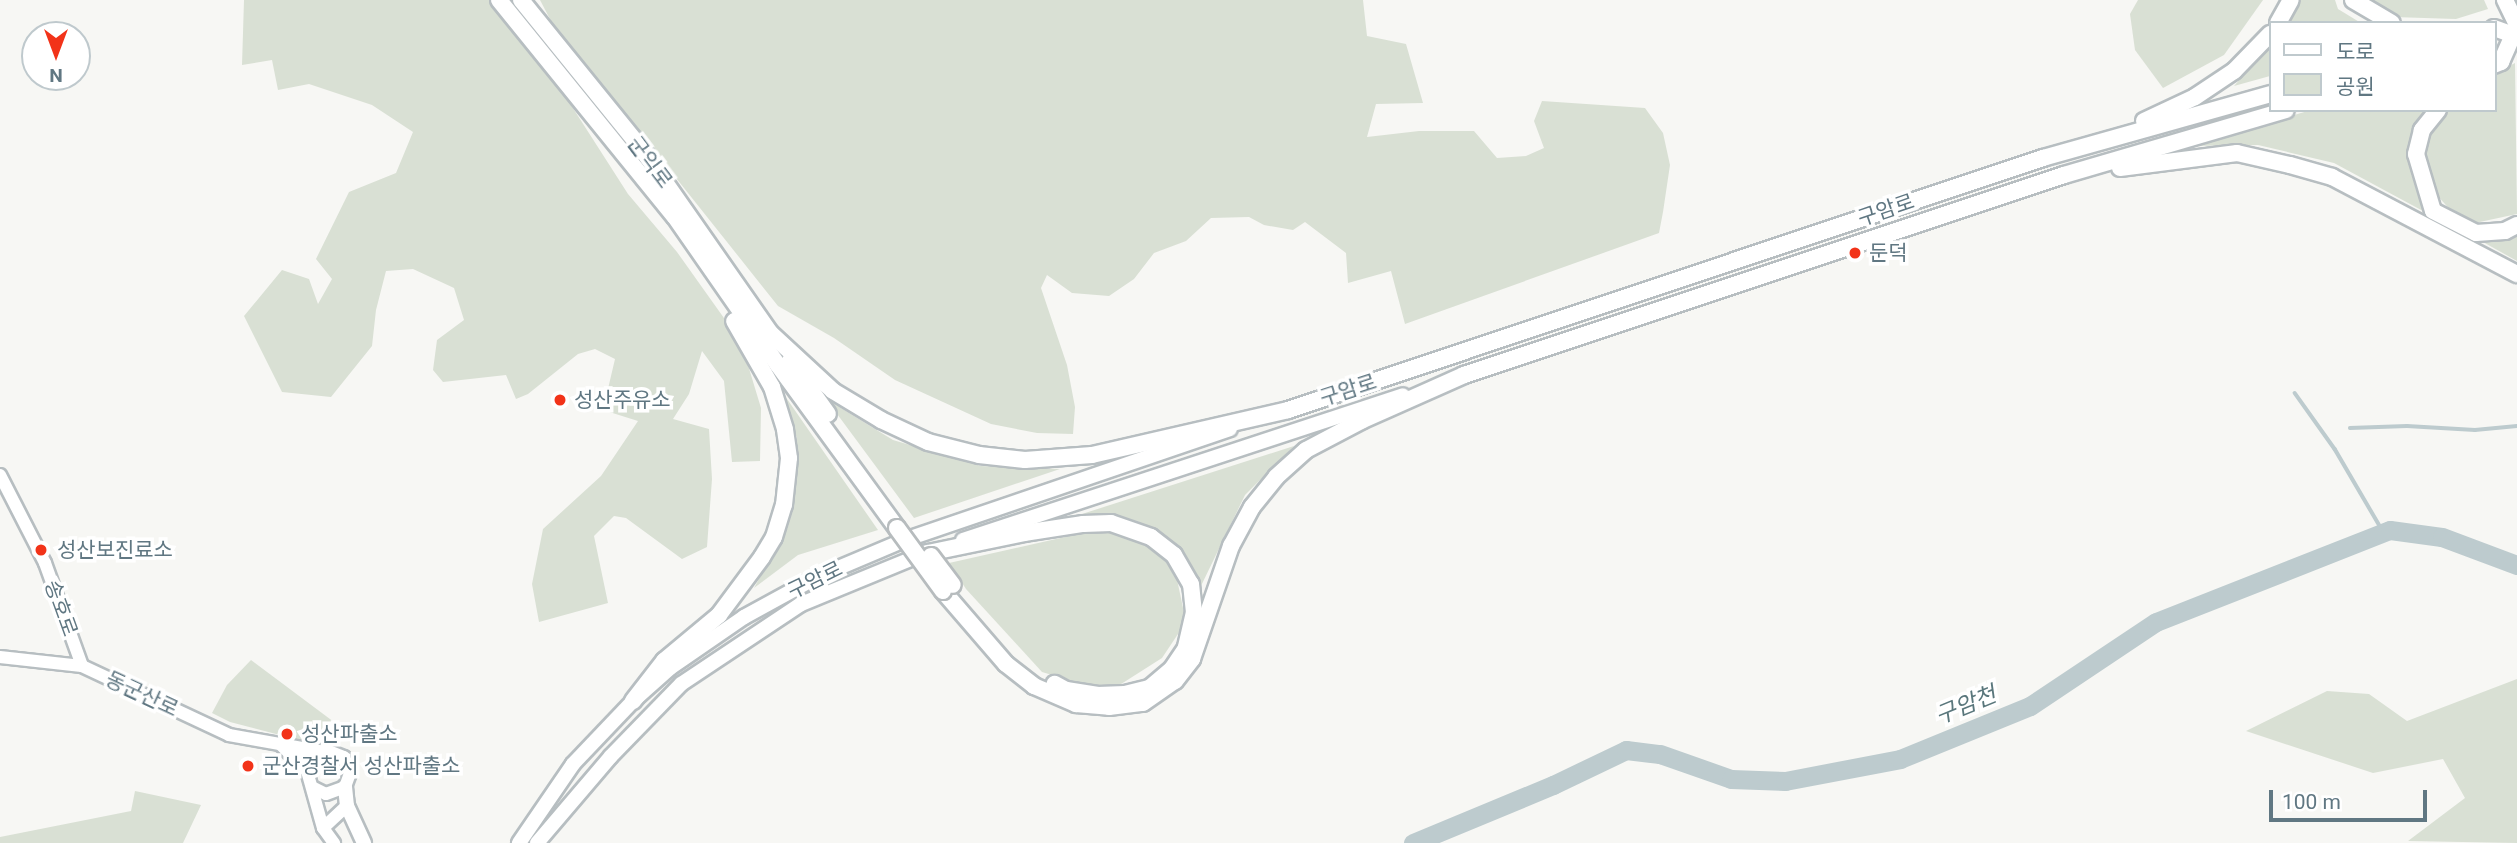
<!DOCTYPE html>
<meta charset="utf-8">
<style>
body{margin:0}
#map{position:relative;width:2517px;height:843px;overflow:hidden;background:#f7f7f4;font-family:Roboto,"Noto Sans KR",sans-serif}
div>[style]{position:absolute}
.green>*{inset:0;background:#d9e0d4}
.stream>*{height:3.5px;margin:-1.75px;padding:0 1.75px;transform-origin:1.75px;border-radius:1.75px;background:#bdcbce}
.river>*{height:19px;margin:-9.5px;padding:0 9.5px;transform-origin:9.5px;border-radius:9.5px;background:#bdcbce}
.roads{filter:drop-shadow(2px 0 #b7bec1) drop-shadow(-2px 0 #b7bec1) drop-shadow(0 2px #b7bec1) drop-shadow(0 -2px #b7bec1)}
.secondary>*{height:12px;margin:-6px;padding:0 6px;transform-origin:6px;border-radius:6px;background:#fff}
.primary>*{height:14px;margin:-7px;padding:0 7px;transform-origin:7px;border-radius:7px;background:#fff}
.highway>*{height:16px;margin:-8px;padding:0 8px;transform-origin:8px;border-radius:8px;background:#fff}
.bridges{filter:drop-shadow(2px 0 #b7bcbe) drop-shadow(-2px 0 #b7bcbe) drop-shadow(0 2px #b7bcbe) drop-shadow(0 -2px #b7bcbe)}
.highway-bridge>*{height:16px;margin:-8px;padding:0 8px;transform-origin:8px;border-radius:8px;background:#fff}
.dots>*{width:19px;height:19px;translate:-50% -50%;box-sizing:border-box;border:4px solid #fff;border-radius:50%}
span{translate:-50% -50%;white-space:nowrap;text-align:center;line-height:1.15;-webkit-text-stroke:7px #fff;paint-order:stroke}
.street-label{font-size:21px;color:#607782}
.poi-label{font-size:21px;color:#607782}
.left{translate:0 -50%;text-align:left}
.water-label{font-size:23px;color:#5a777c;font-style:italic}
.legend{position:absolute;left:2269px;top:21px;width:228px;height:91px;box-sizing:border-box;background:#fff;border:2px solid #bfc9cd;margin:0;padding:9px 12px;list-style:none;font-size:21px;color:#607782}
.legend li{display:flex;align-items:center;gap:14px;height:35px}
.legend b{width:35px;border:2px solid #bfc9cd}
.north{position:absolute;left:21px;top:21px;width:70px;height:70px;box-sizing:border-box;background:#fff;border:2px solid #bfc9cd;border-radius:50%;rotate:180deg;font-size:19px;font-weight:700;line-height:28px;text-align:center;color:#607782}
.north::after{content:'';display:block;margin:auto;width:24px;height:32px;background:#f23319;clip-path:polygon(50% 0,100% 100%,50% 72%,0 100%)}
.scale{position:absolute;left:2269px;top:790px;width:158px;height:32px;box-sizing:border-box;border:4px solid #607782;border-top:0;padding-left:9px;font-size:21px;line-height:24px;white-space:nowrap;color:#607782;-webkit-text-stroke:5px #fff;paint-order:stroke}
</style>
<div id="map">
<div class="green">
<i style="clip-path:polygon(244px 0,489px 0,553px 77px,628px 194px,677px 252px,741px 342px,761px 408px,760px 461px,732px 462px,724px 381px,702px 351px,689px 394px,673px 419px,709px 429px,712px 479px,707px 547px,682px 559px,626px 518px,614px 516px,594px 536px,608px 603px,539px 622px,532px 584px,543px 529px,601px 476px,638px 421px,603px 410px,615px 359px,595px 349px,578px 354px,528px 394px,516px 399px,506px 375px,443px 382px,433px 370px,437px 340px,464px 320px,454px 288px,413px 269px,386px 271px,376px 310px,372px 346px,331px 397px,282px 392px,244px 316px,282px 270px,309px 279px,318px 304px,332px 279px,316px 259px,349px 192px,396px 173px,413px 132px,372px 105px,309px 84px,278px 90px,272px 60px,242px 65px)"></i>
<i style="clip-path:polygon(540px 0,1363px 0,1367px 36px,1406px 44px,1423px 103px,1376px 104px,1367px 137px,1419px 131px,1474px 131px,1497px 158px,1526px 156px,1544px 148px,1534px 121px,1542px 101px,1645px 108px,1663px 133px,1670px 165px,1663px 212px,1659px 233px,1405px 324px,1391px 271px,1348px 283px,1346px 253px,1305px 222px,1293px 230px,1264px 225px,1249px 217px,1211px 218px,1186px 241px,1154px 253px,1134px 279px,1109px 296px,1072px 293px,1047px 275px,1041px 288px,1067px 365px,1075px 407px,1073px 434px,1037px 433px,991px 424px,895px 380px,834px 338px,778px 306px,551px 21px)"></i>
<i style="clip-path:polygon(2138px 0,2263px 0,2224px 55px,2163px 88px,2135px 50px,2130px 14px)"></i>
<i style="clip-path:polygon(2298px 0,2335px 0,2338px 9px,2361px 23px,2287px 23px)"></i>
<i style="clip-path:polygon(2368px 0,2484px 0,2488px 9px,2456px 19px,2393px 17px)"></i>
<i style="clip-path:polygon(2270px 45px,2270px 76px,2234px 86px)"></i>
<i style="clip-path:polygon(2515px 63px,2517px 214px,2475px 223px,2453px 213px,2436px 194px,2425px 154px,2429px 134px,2447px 110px,2494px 110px,2494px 74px)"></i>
<i style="clip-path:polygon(2311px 110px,2427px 110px,2412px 133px,2411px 173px,2423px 211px,2334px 163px,2258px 145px,2190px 146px)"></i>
<i style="clip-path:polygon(2517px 234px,2517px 261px,2483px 242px)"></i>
<i style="clip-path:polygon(778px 386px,878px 530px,798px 555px,754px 588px,788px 527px,797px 438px)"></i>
<i style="clip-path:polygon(826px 399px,893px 440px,981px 466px,1060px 469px,914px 518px)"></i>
<i style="clip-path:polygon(1294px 446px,1245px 495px,1200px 588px,1177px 549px,1138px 523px,1082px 514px)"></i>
<i style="clip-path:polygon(1105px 528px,1150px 544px,1175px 570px,1186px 622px,1162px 658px,1118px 686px,1082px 684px,1042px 672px,966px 589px,949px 563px)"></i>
<i style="clip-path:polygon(251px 660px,342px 728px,299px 740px,230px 722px,212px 713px,227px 685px)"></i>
<i style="clip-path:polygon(2517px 679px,2517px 843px,2408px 841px,2465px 798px,2443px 759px,2373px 773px,2246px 731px,2327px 691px,2369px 694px,2407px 721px)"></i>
<i style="clip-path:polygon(135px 791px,201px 805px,183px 843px,0 843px,0 837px,131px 811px)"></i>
</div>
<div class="stream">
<i style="left:2295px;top:393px;width:69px;rotate:54.5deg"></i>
<i style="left:2335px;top:449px;width:97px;rotate:59.7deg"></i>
<i style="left:2350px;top:428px;width:57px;rotate:-2deg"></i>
<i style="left:2407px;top:426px;width:68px;rotate:3.4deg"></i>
<i style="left:2475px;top:430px;width:42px;rotate:-5.4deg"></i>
</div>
<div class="river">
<i style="left:1413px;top:843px;width:152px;rotate:-22.5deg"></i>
<i style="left:1553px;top:785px;width:81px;rotate:-25.6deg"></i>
<i style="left:1626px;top:750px;width:34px;rotate:7deg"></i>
<i style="left:1660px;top:754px;width:75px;rotate:19.4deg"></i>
<i style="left:1731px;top:779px;width:54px;rotate:2.1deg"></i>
<i style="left:1785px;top:781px;width:117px;rotate:-10.8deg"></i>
<i style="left:1900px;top:759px;width:140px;rotate:-22.2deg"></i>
<i style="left:2030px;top:706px;width:151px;rotate:-33.7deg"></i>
<i style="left:2156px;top:622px;width:251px;rotate:-21.5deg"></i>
<i style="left:2390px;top:530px;width:52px;rotate:7.7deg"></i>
<i style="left:2442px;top:537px;width:80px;rotate:20.5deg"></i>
</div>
<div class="roads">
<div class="secondary">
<i style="left:0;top:475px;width:99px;rotate:62.9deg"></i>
<i style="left:45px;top:563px;width:109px;rotate:70.2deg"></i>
<i style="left:0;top:657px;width:82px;rotate:6.3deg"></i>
<i style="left:82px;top:666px;width:162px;rotate:25.1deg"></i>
<i style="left:229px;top:735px;width:97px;rotate:10.1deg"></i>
<i style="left:280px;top:744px;width:38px;rotate:45deg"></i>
<i style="left:314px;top:788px;width:13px;rotate:27deg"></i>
<i style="left:326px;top:794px;width:20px;rotate:-20deg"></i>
<i style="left:345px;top:787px;width:15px;rotate:-70deg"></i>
<i style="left:350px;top:773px;width:17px;rotate:-111deg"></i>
<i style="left:344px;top:757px;width:17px;rotate:-159deg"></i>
<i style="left:328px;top:751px;width:10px;rotate:163deg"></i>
<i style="left:318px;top:754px;width:20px;rotate:123deg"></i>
<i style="left:307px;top:771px;width:59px;rotate:74.3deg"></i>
<i style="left:323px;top:828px;width:19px;rotate:54deg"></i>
<i style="left:323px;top:828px;width:33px;rotate:-43deg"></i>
</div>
<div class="primary">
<i style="left:963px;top:540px;width:463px;rotate:-18.2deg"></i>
<i style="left:345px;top:787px;width:19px;rotate:84deg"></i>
<i style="left:347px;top:806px;width:41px;rotate:65.3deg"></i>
<i style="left:519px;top:843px;width:96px;rotate:-55.6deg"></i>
<i style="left:573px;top:764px;width:87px;rotate:-46.4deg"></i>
<i style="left:633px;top:701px;width:50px;rotate:-41.7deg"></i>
<i style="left:670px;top:668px;width:90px;rotate:-34.6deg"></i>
<i style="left:744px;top:617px;width:83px;rotate:-28.7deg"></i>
<i style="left:817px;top:577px;width:98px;rotate:-22.9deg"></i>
<i style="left:907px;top:539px;width:341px;rotate:-18.8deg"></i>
<i style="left:537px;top:843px;width:114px;rotate:-49.6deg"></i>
<i style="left:611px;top:756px;width:100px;rotate:-45.8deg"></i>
<i style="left:681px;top:684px;width:144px;rotate:-33.7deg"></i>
<i style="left:801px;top:604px;width:137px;rotate:-22.3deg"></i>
</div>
<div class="highway">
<i style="left:499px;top:0;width:279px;rotate:51deg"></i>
<i style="left:675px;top:217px;width:180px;rotate:55.2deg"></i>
<i style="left:778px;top:365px;width:202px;rotate:53.9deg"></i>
<i style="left:521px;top:0;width:196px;rotate:51deg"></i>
<i style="left:644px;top:152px;width:229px;rotate:55.1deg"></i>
<i style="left:2353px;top:0;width:45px;rotate:30.5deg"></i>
<i style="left:2505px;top:0;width:28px;rotate:64deg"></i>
<i style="left:2278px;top:23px;width:26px;rotate:-61deg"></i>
<i style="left:2494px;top:28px;width:20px;rotate:20deg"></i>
<i style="left:2494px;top:65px;width:8px;rotate:-23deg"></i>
<i style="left:2501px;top:62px;width:30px;rotate:-66deg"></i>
<i style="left:2438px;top:110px;width:26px;rotate:129deg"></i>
<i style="left:2422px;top:130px;width:25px;rotate:104deg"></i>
<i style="left:2416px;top:154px;width:59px;rotate:73.4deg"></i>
<i style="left:2433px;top:211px;width:48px;rotate:27.1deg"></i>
<i style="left:2476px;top:233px;width:29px;rotate:-4deg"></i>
<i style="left:2505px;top:231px;width:13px;rotate:-27deg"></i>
<i style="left:2144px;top:121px;width:56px;rotate:-25.2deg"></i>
<i style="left:2195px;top:97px;width:47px;rotate:-33.7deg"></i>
<i style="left:2234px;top:71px;width:52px;rotate:-45.8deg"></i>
<i style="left:2120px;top:168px;width:118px;rotate:-7.3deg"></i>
<i style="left:2237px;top:153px;width:54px;rotate:12.8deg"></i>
<i style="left:2290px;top:165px;width:44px;rotate:15.9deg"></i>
<i style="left:2332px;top:177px;width:209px;rotate:27.7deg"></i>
<i style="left:768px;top:331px;width:88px;rotate:42.7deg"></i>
<i style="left:833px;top:391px;width:56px;rotate:31.1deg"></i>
<i style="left:881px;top:420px;width:52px;rotate:25.1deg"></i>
<i style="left:928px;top:442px;width:53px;rotate:14.3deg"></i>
<i style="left:979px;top:455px;width:46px;rotate:6.2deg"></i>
<i style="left:1025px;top:460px;width:67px;rotate:-4.3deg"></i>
<i style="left:1092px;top:455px;width:201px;rotate:-12.9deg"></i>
<i style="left:1288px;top:410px;width:796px;rotate:-18.46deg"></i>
<i style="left:2043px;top:158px;width:236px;rotate:-15.7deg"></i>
<i style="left:790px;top:361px;width:65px;rotate:54.4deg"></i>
<i style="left:923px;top:554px;width:103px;rotate:-11.7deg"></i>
<i style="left:1024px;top:533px;width:60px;rotate:-8.7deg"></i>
<i style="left:1083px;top:524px;width:28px;rotate:-2deg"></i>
<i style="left:1111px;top:523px;width:42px;rotate:19.3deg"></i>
<i style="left:1151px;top:537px;width:29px;rotate:38deg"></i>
<i style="left:1174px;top:555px;width:34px;rotate:60deg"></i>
<i style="left:1191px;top:584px;width:28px;rotate:84deg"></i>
<i style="left:1194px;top:612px;width:37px;rotate:103deg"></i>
<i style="left:1186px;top:648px;width:25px;rotate:124deg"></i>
<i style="left:1172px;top:669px;width:30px;rotate:140deg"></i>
<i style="left:1149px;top:688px;width:25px;rotate:166deg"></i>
<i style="left:1125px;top:694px;width:27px;rotate:178deg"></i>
<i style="left:1098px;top:695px;width:32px;rotate:-171deg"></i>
<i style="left:1066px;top:690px;width:13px;rotate:-151deg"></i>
<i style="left:943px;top:591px;width:96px;rotate:49.2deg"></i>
<i style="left:1006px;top:664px;width:36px;rotate:38deg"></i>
<i style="left:1034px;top:686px;width:46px;rotate:23.2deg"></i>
<i style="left:1076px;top:704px;width:33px;rotate:5deg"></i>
<i style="left:1109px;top:707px;width:34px;rotate:-7deg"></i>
<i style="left:1143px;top:703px;width:39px;rotate:-35deg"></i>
<i style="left:1175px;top:681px;width:28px;rotate:-52deg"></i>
<i style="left:1192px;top:659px;width:120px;rotate:-71deg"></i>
<i style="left:1231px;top:546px;width:44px;rotate:-61.7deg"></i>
<i style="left:1252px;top:507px;width:38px;rotate:-51deg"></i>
<i style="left:1276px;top:477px;width:40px;rotate:-42deg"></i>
<i style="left:1306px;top:450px;width:64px;rotate:-27.8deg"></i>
<i style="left:1363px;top:420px;width:111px;rotate:-24deg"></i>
<i style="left:1464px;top:375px;width:632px;rotate:-18.43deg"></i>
<i style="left:2064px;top:175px;width:231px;rotate:-16.3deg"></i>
<i style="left:633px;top:701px;width:51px;rotate:-52.2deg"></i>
<i style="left:664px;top:661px;width:72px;rotate:-39.9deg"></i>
<i style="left:719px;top:615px;width:72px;rotate:-53.4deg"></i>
<i style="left:762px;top:557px;width:23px;rotate:-59deg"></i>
<i style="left:774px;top:537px;width:34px;rotate:-73deg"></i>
<i style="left:784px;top:505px;width:47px;rotate:-83.9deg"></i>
<i style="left:789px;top:458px;width:29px;rotate:-98deg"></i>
<i style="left:785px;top:429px;width:44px;rotate:-107.2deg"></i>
<i style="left:772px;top:387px;width:76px;rotate:-119.9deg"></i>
</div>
</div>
<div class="bridges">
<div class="highway-bridge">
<i style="left:897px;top:528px;width:78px;rotate:53.9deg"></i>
<i style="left:931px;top:556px;width:36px;rotate:53deg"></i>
</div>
</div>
<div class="dots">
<i style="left:1855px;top:253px;background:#f23319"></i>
<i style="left:560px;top:400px;background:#f23319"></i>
<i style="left:41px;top:550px;background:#f23319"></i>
<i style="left:287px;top:734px;background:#f23319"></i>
<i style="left:248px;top:766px;background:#f23319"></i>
</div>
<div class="street-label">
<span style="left:650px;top:162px;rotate:53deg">군익로</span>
<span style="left:1886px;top:210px;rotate:-19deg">구암로</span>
<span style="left:1348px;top:390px;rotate:-18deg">구암로</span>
<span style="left:815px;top:580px;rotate:-26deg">구암로</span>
<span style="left:61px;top:608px;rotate:70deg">송호로</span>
<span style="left:142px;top:694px;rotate:25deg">동군산로</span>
</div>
<div class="poi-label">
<span class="left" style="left:1869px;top:253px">둔덕</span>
<span class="left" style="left:574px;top:400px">성산주유소</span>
<span class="left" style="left:57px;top:550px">성산보진료소</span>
<span class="left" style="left:301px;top:734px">성산파출소</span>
<span class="left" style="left:262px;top:766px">군산경찰서 성산파출소</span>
</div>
<div class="water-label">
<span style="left:1966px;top:706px;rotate:-22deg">구암천</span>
</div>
<ul class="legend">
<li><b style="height:9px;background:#fff"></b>도로</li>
<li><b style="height:19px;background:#d9e0d4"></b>공원</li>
</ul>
<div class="north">N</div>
<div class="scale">100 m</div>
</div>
